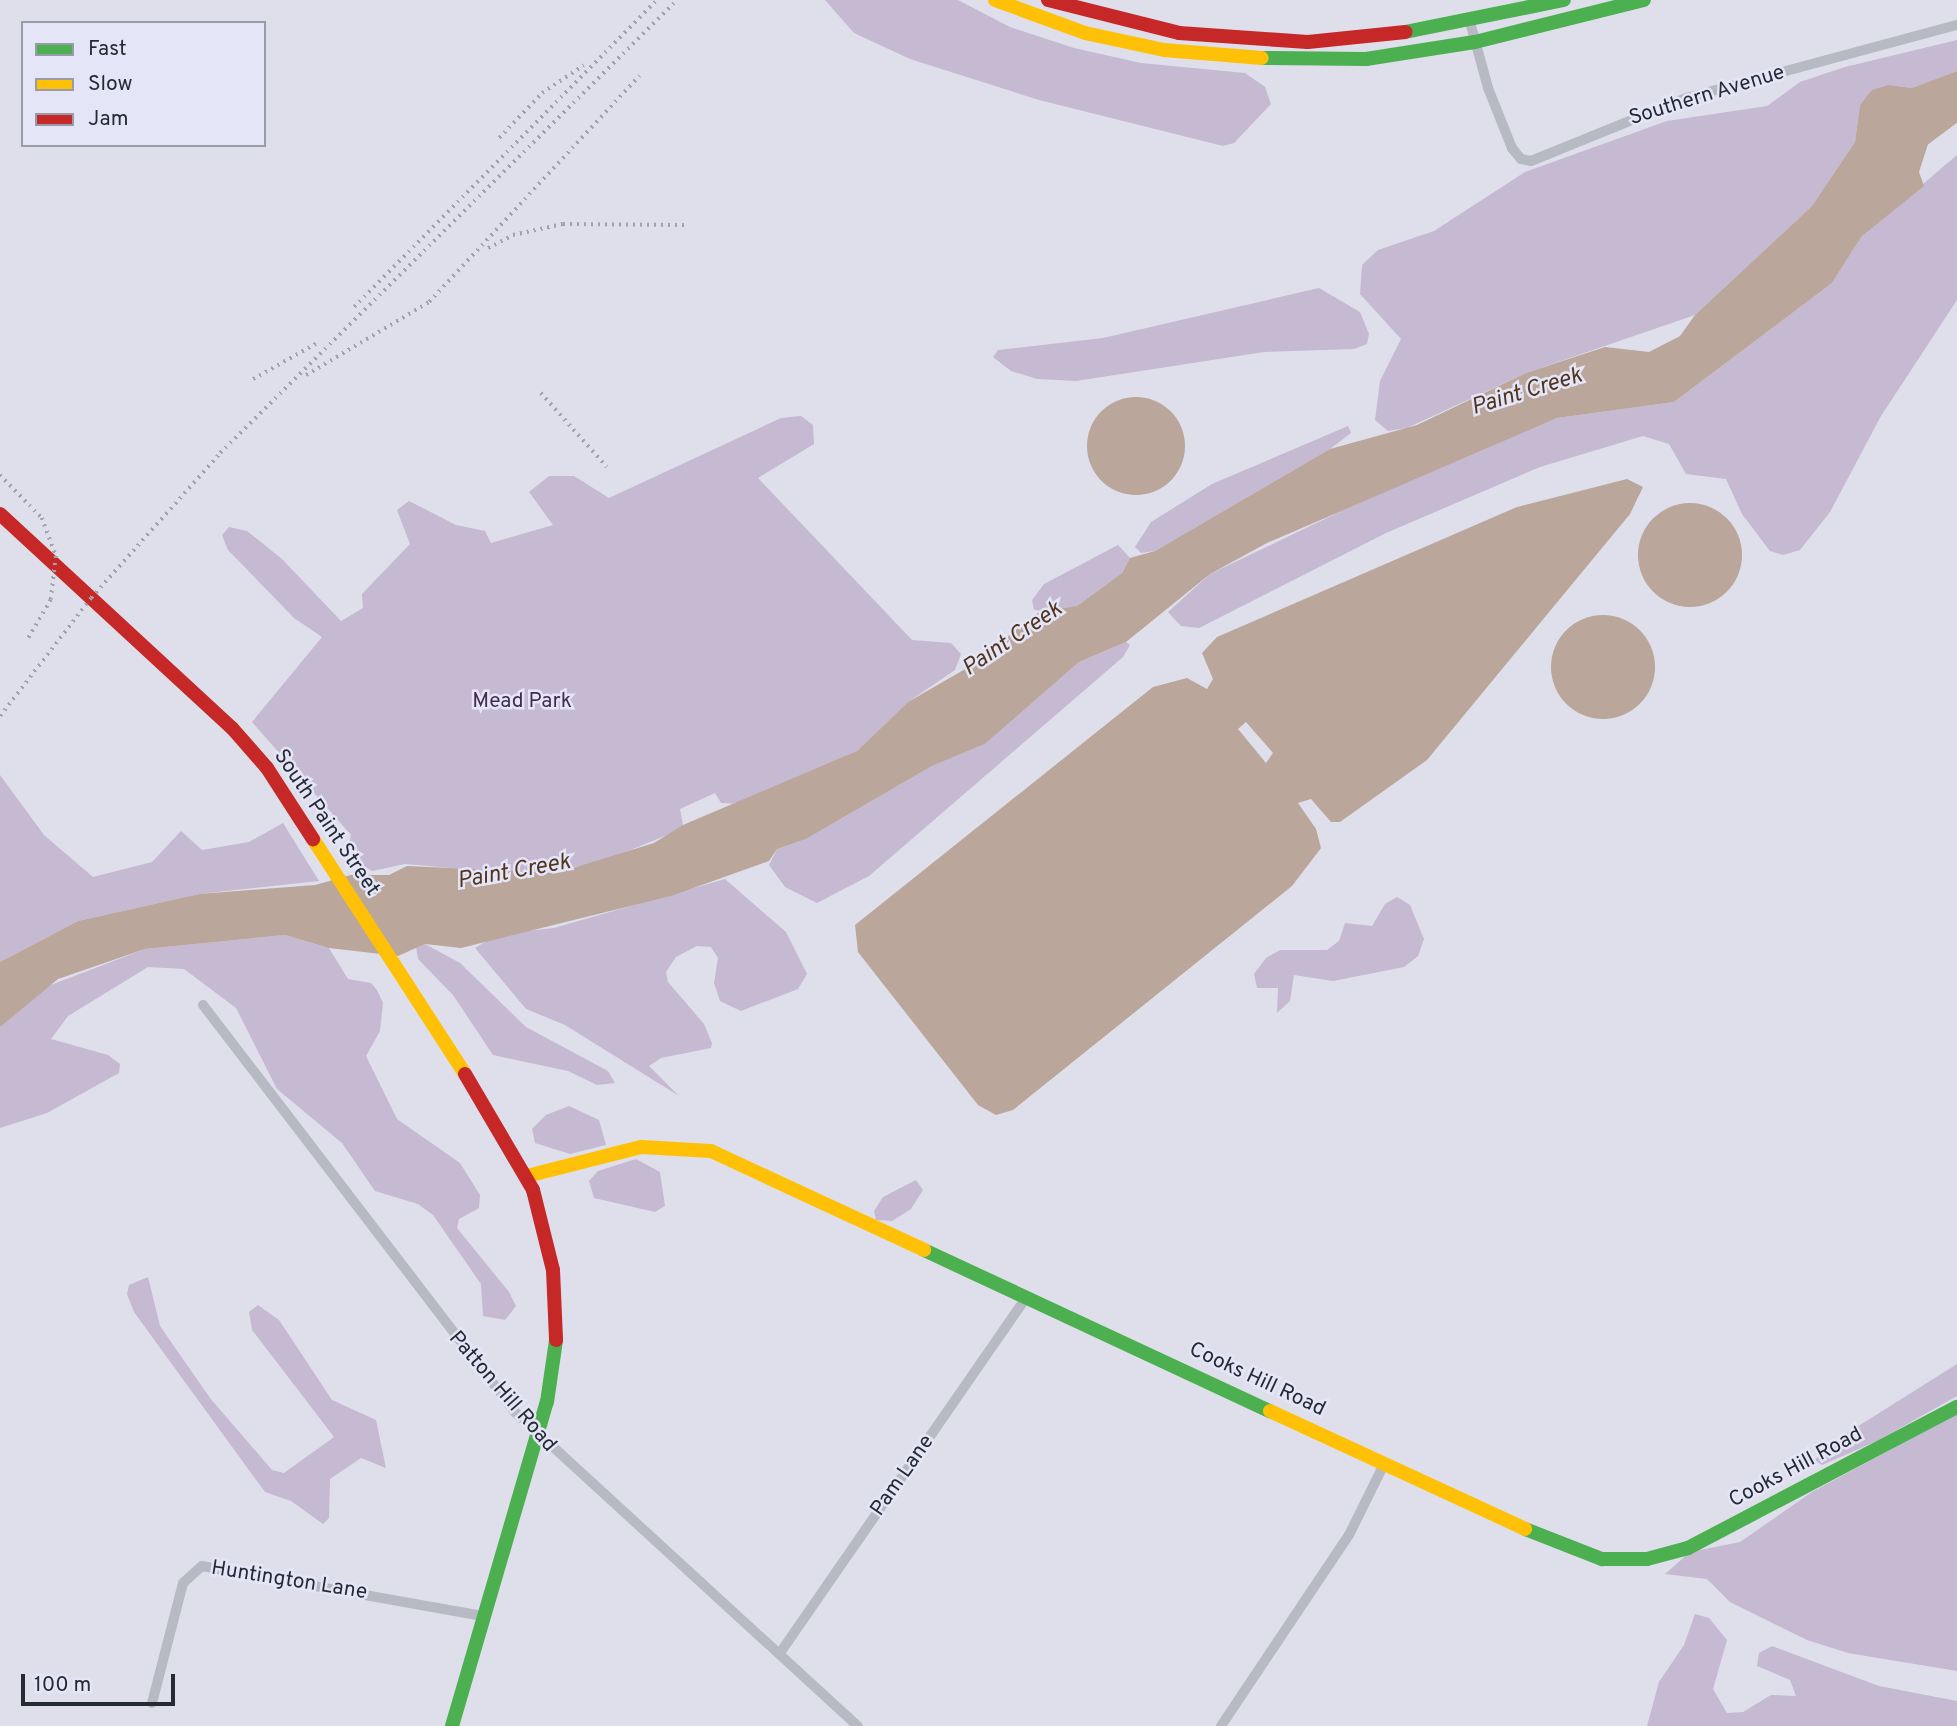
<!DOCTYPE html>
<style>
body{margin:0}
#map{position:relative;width:1957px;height:1726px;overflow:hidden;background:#dedfeb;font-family:Overpass,sans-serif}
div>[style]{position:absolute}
.green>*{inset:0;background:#c6b9d2}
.water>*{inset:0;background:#baa69b}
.round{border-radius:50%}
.river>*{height:19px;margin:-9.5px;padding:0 9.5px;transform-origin:9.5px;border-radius:9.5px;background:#baa69b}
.street>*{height:10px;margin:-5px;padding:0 5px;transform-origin:5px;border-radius:5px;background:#b7b9c3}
.fast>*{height:14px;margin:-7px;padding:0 7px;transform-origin:7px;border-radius:7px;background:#4caf50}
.slow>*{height:14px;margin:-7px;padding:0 7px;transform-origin:7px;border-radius:7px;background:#ffc107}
.jam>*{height:14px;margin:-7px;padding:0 7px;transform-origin:7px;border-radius:7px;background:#c62828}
.rail>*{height:3.5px;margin-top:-1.75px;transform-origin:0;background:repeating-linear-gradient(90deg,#a1a3ab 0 2px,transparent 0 7px)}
span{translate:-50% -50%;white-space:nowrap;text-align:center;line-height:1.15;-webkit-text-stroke:5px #e4e6f8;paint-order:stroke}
.street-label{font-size:21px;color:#262a33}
.park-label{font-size:21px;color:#462b50}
.water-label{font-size:23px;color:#52351e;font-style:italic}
.legend{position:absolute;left:21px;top:21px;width:245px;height:126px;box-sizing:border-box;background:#e4e6f8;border:2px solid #989ba9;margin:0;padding:9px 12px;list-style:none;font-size:21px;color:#262a33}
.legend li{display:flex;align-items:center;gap:14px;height:35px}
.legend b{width:35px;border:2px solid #989ba9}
.scale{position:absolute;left:21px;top:1674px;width:154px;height:32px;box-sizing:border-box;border:4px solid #262a33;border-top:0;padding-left:9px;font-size:21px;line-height:24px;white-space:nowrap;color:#262a33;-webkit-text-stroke:5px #e4e6f8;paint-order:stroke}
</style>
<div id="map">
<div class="green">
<i style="clip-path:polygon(825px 0,958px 0,1010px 27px,1074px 48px,1141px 63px,1245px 73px,1265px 87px,1271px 104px,1234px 143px,1223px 146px,1039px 100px,910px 59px,854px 33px)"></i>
<i style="clip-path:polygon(1957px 40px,1957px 71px,1912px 88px,1889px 85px,1860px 105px,1855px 142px,1812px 206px,1695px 315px,1526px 373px,1407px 428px,1388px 431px,1375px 420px,1380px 381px,1401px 339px,1360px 294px,1362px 265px,1378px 250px,1434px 231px,1525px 172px,1667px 121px,1767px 106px,1800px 82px,1845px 67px)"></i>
<i style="clip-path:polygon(1957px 155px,1957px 300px,1881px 416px,1830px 512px,1800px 550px,1783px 555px,1770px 551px,1742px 514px,1726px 479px,1686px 474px,1669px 444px,1643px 436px,1540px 467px,1386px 533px,1199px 628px,1181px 626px,1168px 612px,1210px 574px,1406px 480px,1557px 418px,1674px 402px,1832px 283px,1862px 236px)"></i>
<i style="clip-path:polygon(1319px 288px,1360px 312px,1369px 334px,1367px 344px,1354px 349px,1264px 352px,1076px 381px,1037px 379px,1011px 371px,993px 357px,998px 350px,1103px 338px)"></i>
<i style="clip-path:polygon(801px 416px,813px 425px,814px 444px,758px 478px,912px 640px,951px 643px,961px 654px,955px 670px,908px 702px,857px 751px,739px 804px,721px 803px,715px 793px,680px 809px,683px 825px,677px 831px,601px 862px,533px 875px,405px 864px,372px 871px,353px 860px,348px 851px,351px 835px,252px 722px,322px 637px,294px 618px,228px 550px,222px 535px,229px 527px,247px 531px,282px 559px,341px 621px,363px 608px,362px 594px,410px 544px,397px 510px,409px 501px,456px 525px,485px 531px,491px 543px,553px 525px,529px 492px,549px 476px,574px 476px,609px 498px,781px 418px)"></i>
<i style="clip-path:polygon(1348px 426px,1351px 433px,1330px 449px,1155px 551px,1141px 553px,1135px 547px,1151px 522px,1212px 484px)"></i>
<i style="clip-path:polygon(1118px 545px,1130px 558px,1122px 573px,1077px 606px,1058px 612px,1034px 610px,1032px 600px,1044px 584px)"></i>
<i style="clip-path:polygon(1126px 642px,1130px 645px,1123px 657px,869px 876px,817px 903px,785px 887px,769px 865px,777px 849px,806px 839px,932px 766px,985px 744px,1079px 662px)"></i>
<i style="clip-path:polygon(0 775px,44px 835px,93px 877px,152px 862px,181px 831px,202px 850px,249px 842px,283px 823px,319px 881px,199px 894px,78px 921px,0 962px)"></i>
<i style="clip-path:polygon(725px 879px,786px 932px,807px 974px,798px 989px,741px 1011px,720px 1001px,714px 983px,718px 958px,711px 947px,697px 946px,676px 957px,666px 972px,668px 982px,704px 1024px,712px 1043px,711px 1048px,661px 1058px,649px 1066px,679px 1096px,565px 1025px,526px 1009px,475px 948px,498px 934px,554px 928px)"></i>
<i style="clip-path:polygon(1397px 897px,1410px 905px,1424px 939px,1418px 956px,1404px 967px,1333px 981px,1294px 975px,1290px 1001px,1277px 1013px,1278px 988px,1257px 988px,1254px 974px,1266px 958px,1280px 950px,1327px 950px,1339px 941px,1345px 923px,1372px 926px,1385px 904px)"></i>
<i style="clip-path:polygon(285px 935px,329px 948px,348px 979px,371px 983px,377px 990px,383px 1003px,380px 1031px,366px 1056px,397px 1119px,460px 1163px,480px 1195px,479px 1208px,459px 1219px,457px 1228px,509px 1292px,516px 1306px,505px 1320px,483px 1316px,481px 1284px,433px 1215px,418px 1204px,375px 1191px,342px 1143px,277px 1089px,236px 1008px,184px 969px,148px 967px,68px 1016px,51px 1039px,108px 1055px,120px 1064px,119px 1073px,47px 1113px,0 1128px,0 1027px,43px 988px,145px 949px)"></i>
<i style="clip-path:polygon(425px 944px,460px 963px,526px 1027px,608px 1071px,615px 1083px,597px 1085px,568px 1071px,493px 1055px,453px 995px,418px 959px,416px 947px)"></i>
<i style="clip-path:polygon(569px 1106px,599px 1120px,606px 1145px,570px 1154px,535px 1143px,532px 1129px,546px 1115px)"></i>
<i style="clip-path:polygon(636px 1159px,660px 1172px,665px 1206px,655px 1212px,594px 1198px,589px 1181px,598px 1171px)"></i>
<i style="clip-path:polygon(916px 1180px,923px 1190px,911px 1209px,892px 1221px,876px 1220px,874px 1211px,883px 1197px)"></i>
<i style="clip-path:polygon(148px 1277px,160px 1326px,210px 1398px,272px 1470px,284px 1473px,334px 1437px,252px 1330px,249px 1312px,258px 1305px,279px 1320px,332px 1400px,376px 1420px,386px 1468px,361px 1458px,330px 1479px,329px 1518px,323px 1524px,291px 1501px,265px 1492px,134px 1312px,127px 1294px,129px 1285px)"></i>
<i style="clip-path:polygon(1957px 1364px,1957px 1396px,1877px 1441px,1822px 1465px,1815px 1460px,1833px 1442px)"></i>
<i style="clip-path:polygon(1957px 1414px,1957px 1671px,1848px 1653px,1807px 1640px,1730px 1602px,1707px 1579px,1665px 1574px,1690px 1552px,1740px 1542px,1812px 1492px)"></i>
<i style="clip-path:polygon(1695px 1614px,1709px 1618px,1727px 1640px,1713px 1689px,1727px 1713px,1743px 1712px,1771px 1695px,1796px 1696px,1790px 1680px,1757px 1666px,1759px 1653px,1772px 1646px,1879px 1686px,1957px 1701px,1957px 1726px,1647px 1726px,1659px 1682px,1684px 1645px)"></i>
</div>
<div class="water">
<i style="clip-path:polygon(1957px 71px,1957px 106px,1936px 119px,1919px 172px,1924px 186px,1862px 236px,1832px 283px,1674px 402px,1557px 418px,1267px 543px,1210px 574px,1126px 642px,1079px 662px,985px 744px,932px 766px,806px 839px,777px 849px,769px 861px,671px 896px,461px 948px,425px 944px,398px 956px,329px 948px,285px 935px,145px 949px,58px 979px,0 1027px,0 962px,78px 921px,199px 894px,315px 885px,351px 875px,389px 875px,407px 866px,557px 873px,654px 843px,683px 825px,857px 751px,908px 702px,1000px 649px,1014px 628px,1038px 613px,1077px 606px,1122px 573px,1130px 558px,1155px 551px,1330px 449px,1417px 425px,1526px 373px,1605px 347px,1649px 352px,1680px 336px,1695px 315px,1812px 206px,1855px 142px,1860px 105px,1872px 90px,1889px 85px,1912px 88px)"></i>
<i class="round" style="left:1087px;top:397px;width:98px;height:98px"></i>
<i style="clip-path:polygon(evenodd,1627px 479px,1643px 487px,1630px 514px,1427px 760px,1340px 822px,1331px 822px,1311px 799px,1298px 803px,1316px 829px,1321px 848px,1292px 886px,1013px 1110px,996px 1115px,978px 1105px,858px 952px,855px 925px,1153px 687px,1187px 678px,1207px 689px,1213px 679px,1202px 653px,1217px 637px,1517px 507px,1627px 479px,1246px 722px,1273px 753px,1266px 763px,1238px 729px,1246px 722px)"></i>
<i class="round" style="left:1638px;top:503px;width:104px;height:104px"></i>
<i class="round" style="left:1551px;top:615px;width:104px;height:104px"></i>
</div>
<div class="river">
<i style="left:1917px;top:140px;width:50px;rotate:-36.9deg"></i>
</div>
<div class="street">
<i style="left:1470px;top:22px;width:68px;rotate:74.7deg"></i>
<i style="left:1488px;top:88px;width:65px;rotate:68.2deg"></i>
<i style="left:1512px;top:148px;width:14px;rotate:51deg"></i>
<i style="left:1521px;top:159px;width:10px;rotate:11deg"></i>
<i style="left:1531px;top:161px;width:167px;rotate:-22.1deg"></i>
<i style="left:1686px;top:98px;width:281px;rotate:-15.1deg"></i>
<i style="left:203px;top:1005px;width:513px;rotate:52.53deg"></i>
<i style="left:515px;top:1412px;width:465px;rotate:42.5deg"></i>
<i style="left:780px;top:1653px;width:432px;rotate:-55.3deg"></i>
<i style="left:152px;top:1703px;width:124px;rotate:-75.5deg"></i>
<i style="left:183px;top:1583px;width:25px;rotate:-42deg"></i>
<i style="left:202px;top:1566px;width:285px;rotate:10.1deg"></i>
<i style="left:1221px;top:1726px;width:230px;rotate:-56.2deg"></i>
<i style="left:1349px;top:1535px;width:81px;rotate:-63.7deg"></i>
</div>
<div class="fast">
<i style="left:1405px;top:32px;width:162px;rotate:-11.4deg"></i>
<i style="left:1262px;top:58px;width:104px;rotate:0.6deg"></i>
<i style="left:1366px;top:59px;width:110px;rotate:-8.9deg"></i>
<i style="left:1475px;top:42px;width:174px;rotate:-14deg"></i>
<i style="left:924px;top:1250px;width:382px;rotate:25deg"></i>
<i style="left:1525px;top:1529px;width:83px;rotate:21.3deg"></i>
<i style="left:1602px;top:1559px;width:45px"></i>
<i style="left:1647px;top:1559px;width:42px;rotate:-15deg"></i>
<i style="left:1688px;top:1548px;width:304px;rotate:-27.7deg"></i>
<i style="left:452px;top:1726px;width:338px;rotate:-73.7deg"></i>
<i style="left:547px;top:1402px;width:63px;rotate:-81.7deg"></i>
</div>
<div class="slow">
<i style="left:995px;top:0;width:96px;rotate:20.1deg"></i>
<i style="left:1085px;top:33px;width:81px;rotate:12.1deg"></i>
<i style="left:1164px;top:50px;width:98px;rotate:4.7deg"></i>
<i style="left:313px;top:839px;width:280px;rotate:57.1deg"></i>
<i style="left:527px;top:1176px;width:118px;rotate:-14.3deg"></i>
<i style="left:641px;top:1147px;width:70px;rotate:3.3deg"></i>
<i style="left:711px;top:1151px;width:235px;rotate:24.9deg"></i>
<i style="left:1270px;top:1411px;width:281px;rotate:24.8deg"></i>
</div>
<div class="jam">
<i style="left:1048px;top:0;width:135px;rotate:14.1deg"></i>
<i style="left:1179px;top:33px;width:129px;rotate:4deg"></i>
<i style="left:1308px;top:42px;width:98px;rotate:-5.9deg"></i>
<i style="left:0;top:514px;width:316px;rotate:42.7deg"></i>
<i style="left:232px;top:728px;width:53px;rotate:48.8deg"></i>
<i style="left:267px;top:768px;width:85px;rotate:57.1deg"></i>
<i style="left:465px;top:1074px;width:134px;rotate:59.6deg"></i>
<i style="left:533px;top:1190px;width:82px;rotate:76deg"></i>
<i style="left:553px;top:1270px;width:70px;rotate:87.5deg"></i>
</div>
<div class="rail">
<i style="left:499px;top:138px;width:62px;rotate:-46.3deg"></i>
<i style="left:542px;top:93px;width:50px;rotate:-33.7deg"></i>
<i style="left:488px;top:248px;width:28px;rotate:-27deg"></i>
<i style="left:513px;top:235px;width:51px;rotate:-12.4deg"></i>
<i style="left:563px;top:224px;width:121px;rotate:0.5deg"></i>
<i style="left:354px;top:307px;width:431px;rotate:-45.4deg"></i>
<i style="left:306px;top:375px;width:143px;rotate:-30.7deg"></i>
<i style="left:429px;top:302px;width:309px;rotate:-47.1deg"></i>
<i style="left:253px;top:379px;width:76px;rotate:-29.3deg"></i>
<i style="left:541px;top:393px;width:99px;rotate:48.3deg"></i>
<i style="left:0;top:475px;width:60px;rotate:45.7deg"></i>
<i style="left:42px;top:518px;width:40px;rotate:69.8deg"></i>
<i style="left:56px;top:556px;width:44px;rotate:96.5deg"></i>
<i style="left:51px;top:600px;width:45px;rotate:120.5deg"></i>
<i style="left:0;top:716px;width:149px;rotate:-52.4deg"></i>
<i style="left:91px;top:598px;width:194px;rotate:-48.3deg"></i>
<i style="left:220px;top:453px;width:643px;rotate:-44.75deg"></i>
</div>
<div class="street-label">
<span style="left:1707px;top:96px;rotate:-17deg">Southern Avenue</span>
<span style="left:326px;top:823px;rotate:56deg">South Paint Street</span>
<span style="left:1257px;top:1380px;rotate:25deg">Cooks Hill Road</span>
<span style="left:502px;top:1392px;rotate:49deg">Patton Hill Road</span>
<span style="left:1796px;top:1468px;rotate:-28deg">Cooks Hill Road</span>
<span style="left:903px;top:1476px;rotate:-55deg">Pam Lane</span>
<span style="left:289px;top:1581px;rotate:9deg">Huntington Lane</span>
</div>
<div class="park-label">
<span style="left:522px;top:702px">Mead Park</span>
</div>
<div class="water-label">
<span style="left:1527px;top:393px;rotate:-17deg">Paint Creek</span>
<span style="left:1013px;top:640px;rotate:-34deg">Paint Creek</span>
<span style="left:514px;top:873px;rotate:-10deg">Paint Creek</span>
</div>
<ul class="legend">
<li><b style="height:9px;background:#4caf50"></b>Fast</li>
<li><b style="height:9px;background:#ffc107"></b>Slow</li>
<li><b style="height:9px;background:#c62828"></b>Jam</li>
</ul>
<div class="scale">100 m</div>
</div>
